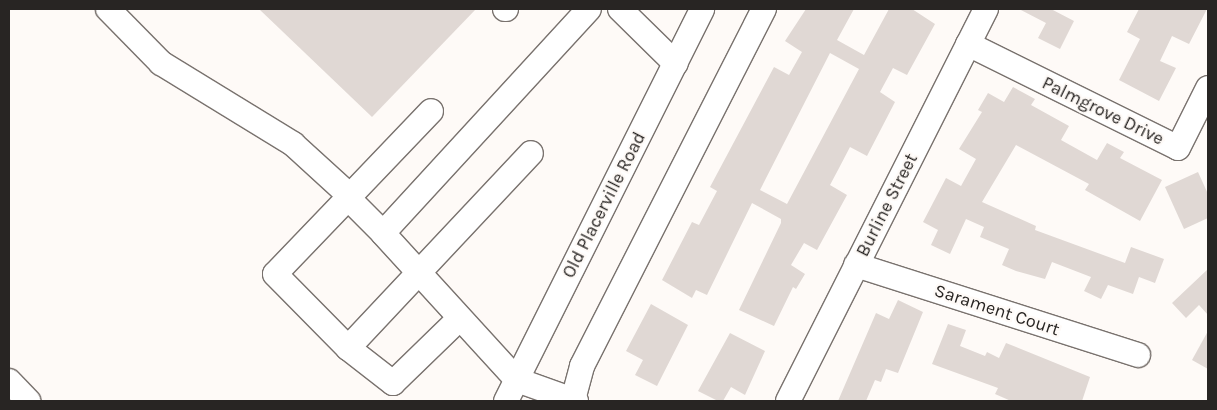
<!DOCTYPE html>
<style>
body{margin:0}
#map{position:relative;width:1217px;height:410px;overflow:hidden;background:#fefaf7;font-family:Karla,sans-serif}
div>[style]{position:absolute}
.building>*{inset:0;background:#e0d8d4}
.roads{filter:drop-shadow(1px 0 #79726e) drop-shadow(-1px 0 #79726e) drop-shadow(0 1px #79726e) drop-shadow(0 -1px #79726e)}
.minor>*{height:24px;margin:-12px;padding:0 12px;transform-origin:12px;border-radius:12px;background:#fff}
span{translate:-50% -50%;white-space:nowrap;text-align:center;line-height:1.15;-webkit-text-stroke:4.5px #fefaf7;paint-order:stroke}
.street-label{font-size:18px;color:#282523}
.frame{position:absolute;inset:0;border:10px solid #282523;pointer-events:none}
</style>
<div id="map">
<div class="building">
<i style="clip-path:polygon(259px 9px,476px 9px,372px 117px)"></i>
<i style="clip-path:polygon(evenodd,806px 9px,854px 9px,837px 40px,864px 55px,889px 9px,912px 9px,935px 24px,907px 75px,893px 68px,880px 92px,895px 102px,867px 156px,850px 147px,838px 170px,830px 185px,847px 195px,817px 250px,804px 243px,791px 265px,805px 274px,796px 289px,793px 287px,774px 326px,739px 310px,781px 223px,781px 219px,752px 203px,707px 295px,696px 290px,692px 298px,662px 280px,692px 222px,699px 225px,717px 191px,710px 187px,774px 67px,789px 75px,802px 52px,785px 41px,806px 9px,830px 53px,859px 69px,787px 204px,760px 190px,830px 53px)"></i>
<i style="clip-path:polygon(1019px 9px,1051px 9px,1074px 21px,1060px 49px,1038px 38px,1046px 23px)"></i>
<i style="clip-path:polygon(1139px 9px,1207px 9px,1189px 44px,1172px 36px,1160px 61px,1176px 68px,1159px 101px,1119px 80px,1140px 39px,1127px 32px)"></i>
<i style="clip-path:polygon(1013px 87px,1035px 99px,1031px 105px,1069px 126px,1061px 140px,1097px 160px,1107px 143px,1124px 152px,1120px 158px,1162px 180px,1140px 221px,1085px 190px,1089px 184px,1016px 145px,982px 202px,1036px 226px,1035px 230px,1125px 263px,1131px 247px,1164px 259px,1155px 283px,1139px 277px,1133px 294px,1108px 285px,1101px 299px,1084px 291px,1091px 277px,1052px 262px,1045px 279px,1016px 271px,1002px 265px,1009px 249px,980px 237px,984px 227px,966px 219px,950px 254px,931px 245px,938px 230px,923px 222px,946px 178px,961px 186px,976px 159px,959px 149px,982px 112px,978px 110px,988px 93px,1004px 102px)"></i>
<i style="clip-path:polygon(1198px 172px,1208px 194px,1208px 218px,1184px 229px,1165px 187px)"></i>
<i style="clip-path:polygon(1208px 269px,1208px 315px,1199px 305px,1186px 318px,1172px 303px)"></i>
<i style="clip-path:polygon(898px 300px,923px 312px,898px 373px,886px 369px,881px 382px,875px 380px,866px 401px,838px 401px,876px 313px,889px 319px)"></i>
<i style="clip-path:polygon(651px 304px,688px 325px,657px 386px,635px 375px,643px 360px,626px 351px)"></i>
<i style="clip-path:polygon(948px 324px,966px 330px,960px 346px,985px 356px,987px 352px,999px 358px,1006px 343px,1090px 377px,1082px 401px,1011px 401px,995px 394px,998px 388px,932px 364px)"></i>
<i style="clip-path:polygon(1208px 331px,1208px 369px,1192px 360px)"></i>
<i style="clip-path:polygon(730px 333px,765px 351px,745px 395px,731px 387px,723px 401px,718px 401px,698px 391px)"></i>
</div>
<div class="roads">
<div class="minor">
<i style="left:108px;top:9px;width:76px;rotate:45.5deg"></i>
<i style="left:161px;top:63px;width:155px;rotate:31.5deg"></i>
<i style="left:293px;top:144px;width:77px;rotate:42.4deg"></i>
<i style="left:505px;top:9px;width:1px"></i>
<i style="left:620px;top:9px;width:78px;rotate:44.5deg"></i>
<i style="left:968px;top:44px;width:234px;rotate:26.3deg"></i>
<i style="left:1178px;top:148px;width:67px;rotate:-63.4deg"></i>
<i style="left:348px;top:198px;width:120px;rotate:-46.3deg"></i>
<i style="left:383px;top:233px;width:49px;rotate:-135deg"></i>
<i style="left:348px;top:198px;width:105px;rotate:133.8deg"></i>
<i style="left:275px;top:274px;width:104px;rotate:45.4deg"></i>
<i style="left:348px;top:348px;width:267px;rotate:-46.8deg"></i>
<i style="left:856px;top:265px;width:296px;rotate:17.7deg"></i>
<i style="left:348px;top:348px;width:57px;rotate:37.9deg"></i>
<i style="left:393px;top:383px;width:92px;rotate:-44.1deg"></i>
<i style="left:9px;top:381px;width:28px;rotate:46deg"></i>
<i style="left:573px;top:400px;width:35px;rotate:-75deg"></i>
<i style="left:582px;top:366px;width:401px;rotate:-63deg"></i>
<i style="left:506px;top:401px;width:438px;rotate:-63.4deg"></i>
<i style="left:576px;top:401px;width:63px;rotate:-160.4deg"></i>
<i style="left:517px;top:380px;width:199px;rotate:-132.4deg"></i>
<i style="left:383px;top:233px;width:304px;rotate:-47.4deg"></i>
<i style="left:788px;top:401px;width:439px;rotate:-63.2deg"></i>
</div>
</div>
<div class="street-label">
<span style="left:1103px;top:111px;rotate:26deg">Palmgrove Drive</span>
<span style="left:604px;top:205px;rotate:-63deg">Old Placerville Road</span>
<span style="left:887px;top:205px;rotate:-63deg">Burline Street</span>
<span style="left:997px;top:310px;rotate:18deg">Sarament Court</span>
</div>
<div class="frame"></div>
</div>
